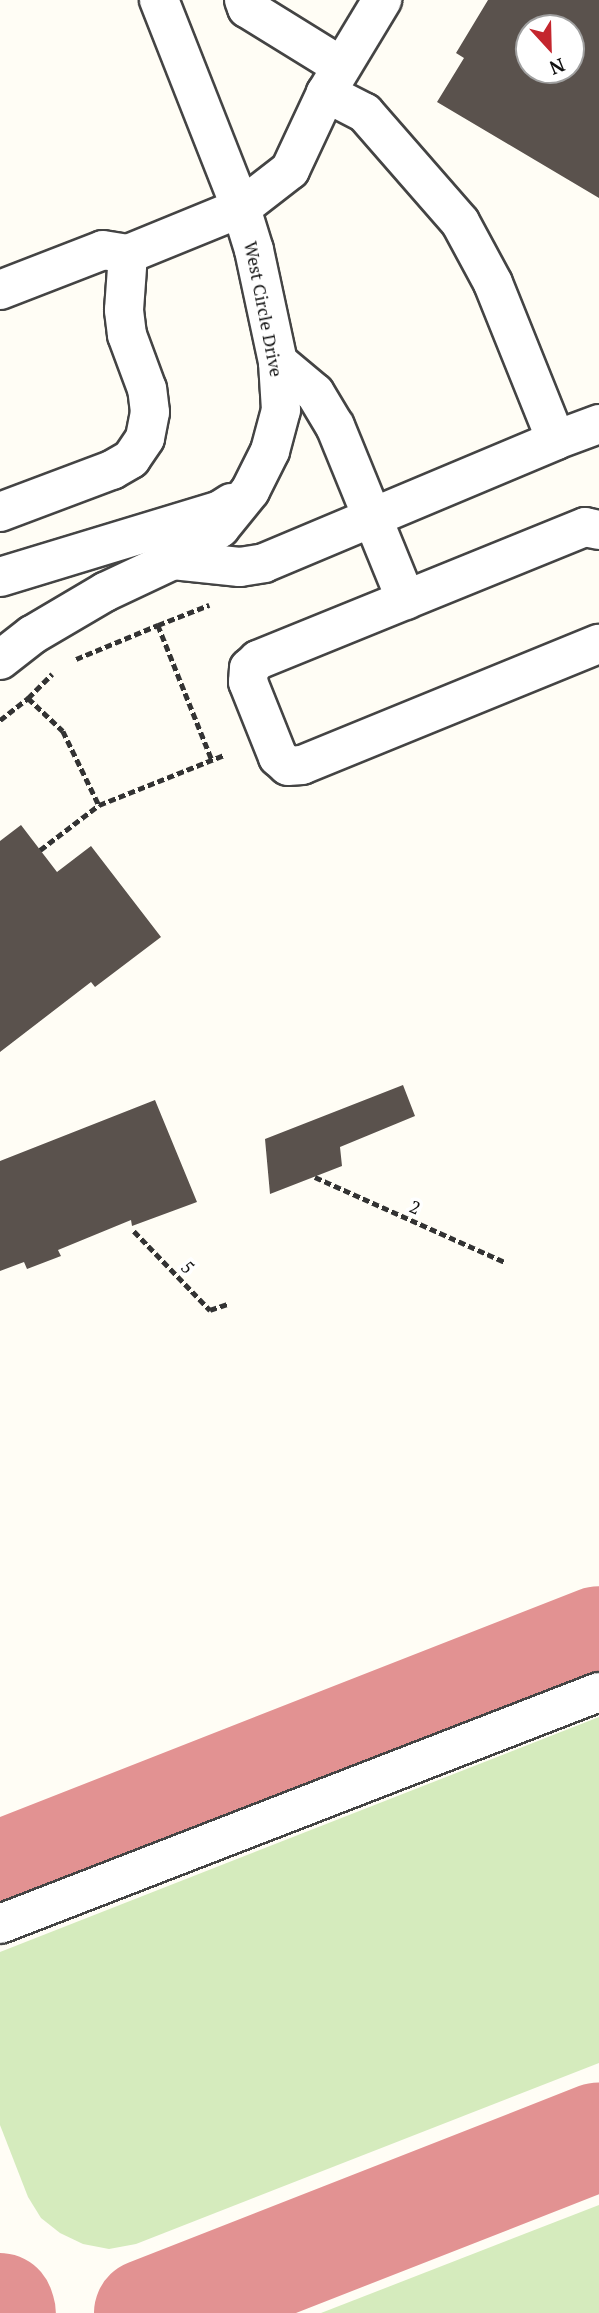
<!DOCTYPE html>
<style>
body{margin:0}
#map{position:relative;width:599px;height:2313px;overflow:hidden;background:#fffdf5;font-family:"PT Serif",serif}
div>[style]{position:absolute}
.green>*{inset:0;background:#d5ebbd}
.taxiway>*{height:108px;margin:-54px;padding:0 54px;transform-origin:54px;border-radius:54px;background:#e29292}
.building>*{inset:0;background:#5a524d}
.path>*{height:4.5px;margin-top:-2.25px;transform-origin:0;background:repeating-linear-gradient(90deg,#333 0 7px,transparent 0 10.5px)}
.roads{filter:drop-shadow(2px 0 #444) drop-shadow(-2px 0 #444) drop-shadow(0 2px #444) drop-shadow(0 -2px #444)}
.minor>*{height:38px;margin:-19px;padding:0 19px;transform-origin:19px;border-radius:19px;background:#fff}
span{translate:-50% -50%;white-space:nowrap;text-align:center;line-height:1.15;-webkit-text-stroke:7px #fff;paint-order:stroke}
.street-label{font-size:18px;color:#111}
.north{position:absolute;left:515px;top:14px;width:70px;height:70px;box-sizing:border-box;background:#fff;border:2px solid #a0a0a0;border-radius:50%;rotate:158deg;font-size:19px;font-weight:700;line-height:28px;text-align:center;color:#111}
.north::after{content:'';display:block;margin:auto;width:24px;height:32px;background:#c4262e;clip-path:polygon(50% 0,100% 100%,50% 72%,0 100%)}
</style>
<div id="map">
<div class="green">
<i style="clip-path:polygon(599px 1717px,599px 2063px,136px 2244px,109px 2249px,83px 2244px,60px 2233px,41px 2218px,28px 2197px,0 2125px,0 1952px)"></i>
<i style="clip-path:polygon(599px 2205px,599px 2313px,321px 2313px)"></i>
</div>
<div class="taxiway">
<i style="left:0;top:1875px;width:643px;rotate:-21.42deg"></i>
<i style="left:0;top:2307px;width:6px;rotate:72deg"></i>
<i style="left:148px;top:2313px;width:484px;rotate:-21.4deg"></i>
</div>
<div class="building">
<i style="clip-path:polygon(evenodd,488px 0,599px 0,599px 198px,437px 102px,464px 58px,456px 53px,488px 0,529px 28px,571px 28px,571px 70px,529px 70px,529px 28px)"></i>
<i style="clip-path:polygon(21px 825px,57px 872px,91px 846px,161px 937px,95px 987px,91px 982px,0 1052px,0 841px)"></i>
<i style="clip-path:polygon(403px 1085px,415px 1116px,340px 1147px,342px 1166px,270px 1194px,265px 1139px)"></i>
<i style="clip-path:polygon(155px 1100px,197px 1202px,132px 1226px,131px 1220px,58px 1250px,61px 1256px,27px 1269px,24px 1262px,0 1271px,0 1161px)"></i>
</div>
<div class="path">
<i style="left:158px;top:625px;width:55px;rotate:-21.4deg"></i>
<i style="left:76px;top:659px;width:89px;rotate:-22.5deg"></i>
<i style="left:158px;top:625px;width:145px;rotate:68.2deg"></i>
<i style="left:28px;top:698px;width:34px;rotate:-45deg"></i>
<i style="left:0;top:720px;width:36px;rotate:-38deg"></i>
<i style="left:28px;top:698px;width:48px;rotate:43.3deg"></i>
<i style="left:63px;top:731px;width:82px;rotate:64.1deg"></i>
<i style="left:40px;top:850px;width:74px;rotate:-37.3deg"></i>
<i style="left:99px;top:805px;width:135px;rotate:-21.8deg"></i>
<i style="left:315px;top:1177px;width:208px;rotate:24.1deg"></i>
<i style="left:134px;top:1231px;width:110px;rotate:46.1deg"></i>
<i style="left:210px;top:1310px;width:18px;rotate:-19deg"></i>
</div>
<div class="roads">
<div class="minor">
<i style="left:244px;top:0;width:9px;rotate:69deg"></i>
<i style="left:247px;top:8px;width:110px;rotate:31.7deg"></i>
<i style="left:0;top:290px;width:110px;rotate:-21.2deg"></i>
<i style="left:103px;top:250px;width:25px;rotate:9deg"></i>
<i style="left:128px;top:254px;width:122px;rotate:-22.2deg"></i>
<i style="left:241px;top:208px;width:62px;rotate:-37.8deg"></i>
<i style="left:290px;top:170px;width:85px;rotate:-64.9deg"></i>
<i style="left:326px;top:93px;width:109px;rotate:-58.9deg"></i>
<i style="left:278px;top:362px;width:48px;rotate:40deg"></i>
<i style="left:315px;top:393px;width:39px;rotate:59deg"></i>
<i style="left:335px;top:426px;width:188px;rotate:67.8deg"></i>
<i style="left:556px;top:440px;width:46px;rotate:-20.4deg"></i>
<i style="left:0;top:512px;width:120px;rotate:-20.6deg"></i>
<i style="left:112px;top:470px;width:22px;rotate:-30deg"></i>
<i style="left:131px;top:459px;width:25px;rotate:-56deg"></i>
<i style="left:145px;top:438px;width:26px;rotate:-79deg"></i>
<i style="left:150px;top:412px;width:23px;rotate:-97deg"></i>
<i style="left:147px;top:389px;width:58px;rotate:-110.3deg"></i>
<i style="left:127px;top:335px;width:25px;rotate:-97deg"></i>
<i style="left:124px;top:310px;width:56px;rotate:-85.9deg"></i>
<i style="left:599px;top:530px;width:14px;rotate:-168deg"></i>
<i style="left:585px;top:527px;width:353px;rotate:157.9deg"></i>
<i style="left:258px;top:660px;width:12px;rotate:138deg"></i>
<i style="left:249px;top:668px;width:14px;rotate:94deg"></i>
<i style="left:248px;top:682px;width:81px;rotate:68.2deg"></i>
<i style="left:278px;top:757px;width:13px;rotate:42deg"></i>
<i style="left:288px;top:766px;width:14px;rotate:-4deg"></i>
<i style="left:302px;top:765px;width:321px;rotate:-22.2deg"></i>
<i style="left:173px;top:560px;width:67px;rotate:6deg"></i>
<i style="left:240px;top:567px;width:24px;rotate:-9deg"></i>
<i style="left:264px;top:563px;width:317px;rotate:-22.8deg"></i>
<i style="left:556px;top:440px;width:169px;rotate:-111.9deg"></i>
<i style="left:493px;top:283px;width:69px;rotate:-118.4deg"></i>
<i style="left:460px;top:222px;width:145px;rotate:-131.1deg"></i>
<i style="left:365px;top:113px;width:44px;rotate:-152.9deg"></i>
<i style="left:0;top:577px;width:230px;rotate:-16.9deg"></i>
<i style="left:220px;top:510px;width:13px;rotate:-32deg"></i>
<i style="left:0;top:660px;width:41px;rotate:-38deg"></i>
<i style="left:32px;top:635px;width:85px;rotate:-30.5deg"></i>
<i style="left:105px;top:592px;width:75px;rotate:-25.2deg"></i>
<i style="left:173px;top:560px;width:57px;rotate:-34.2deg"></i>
<i style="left:220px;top:528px;width:48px;rotate:-51deg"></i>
<i style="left:250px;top:491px;width:45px;rotate:-63.4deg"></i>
<i style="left:270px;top:451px;width:42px;rotate:-75deg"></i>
<i style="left:281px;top:410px;width:48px;rotate:-93.6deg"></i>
<i style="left:278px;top:362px;width:115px;rotate:-102.1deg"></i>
<i style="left:254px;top:250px;width:44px;rotate:-107.2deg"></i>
<i style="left:241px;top:208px;width:224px;rotate:-111.5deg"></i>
<i style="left:0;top:1924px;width:642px;rotate:-21.17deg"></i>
</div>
</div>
<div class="street-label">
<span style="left:264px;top:309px;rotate:79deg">West Circle Drive</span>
<span style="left:415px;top:1207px;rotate:24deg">2</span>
<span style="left:188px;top:1267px;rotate:46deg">5</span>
</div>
<div class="north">N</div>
</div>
